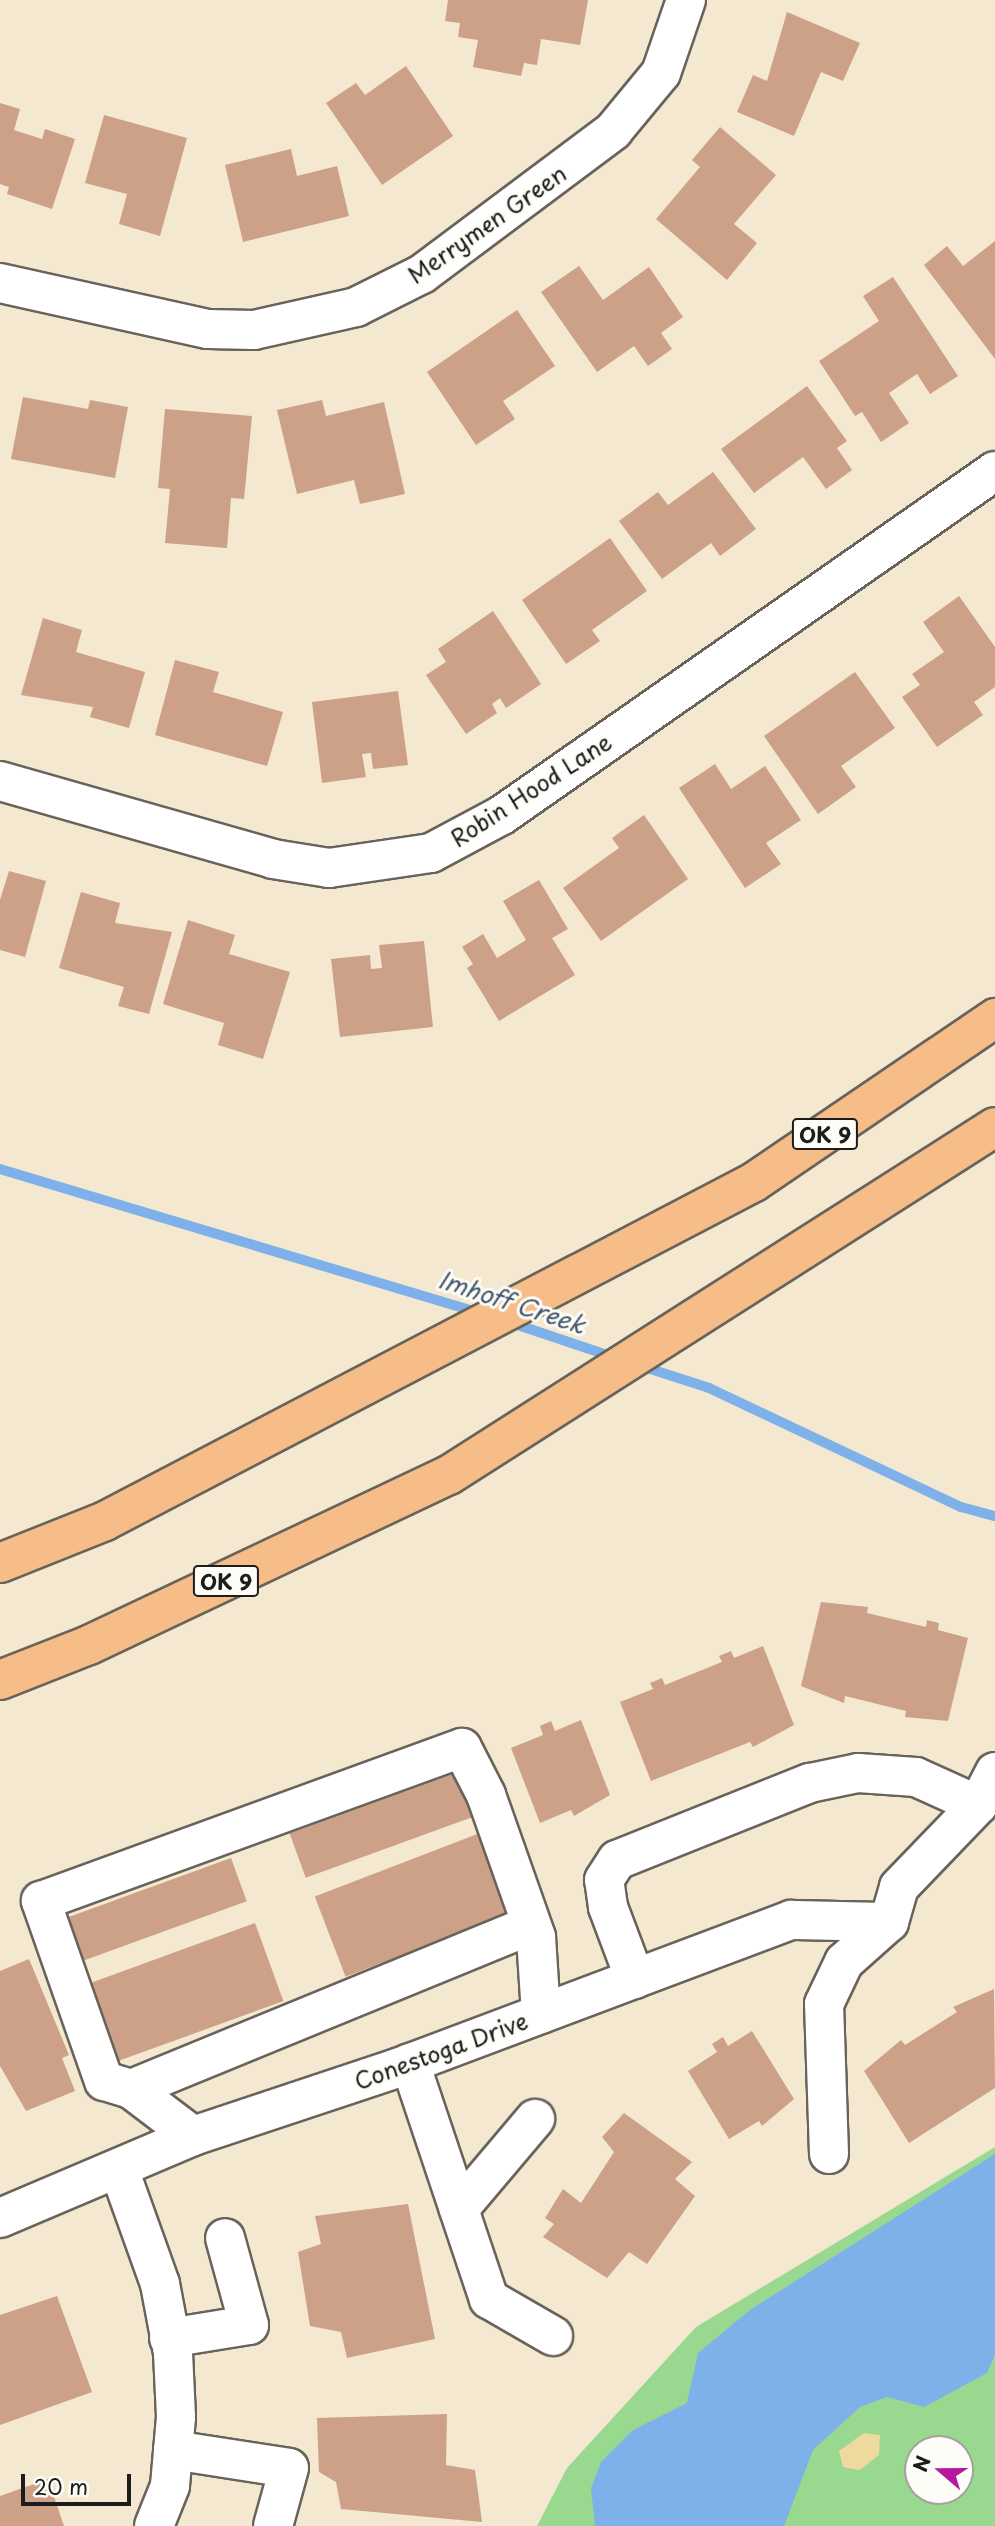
<!DOCTYPE html>
<style>
body{margin:0}
#map{position:relative;width:995px;height:2526px;overflow:hidden;background:#f4e8d0;font-family:"Playpen Sans",sans-serif}
div>[style]{position:absolute}
.green>*{inset:0;background:#99d98f}
.sand>*{inset:0;background:#eeda9e}
.water>*{inset:0;background:#7eb0ea}
.stream>*{height:10px;margin:-5px;padding:0 5px;transform-origin:5px;border-radius:5px;background:#7eb0ea}
.building>*{inset:0;background:#cca188;transform-origin:0 0}
.roads{filter:drop-shadow(2px 0 #68635b) drop-shadow(-2px 0 #68635b) drop-shadow(0 2px #68635b) drop-shadow(0 -2px #68635b)}
.minor>*{height:38px;margin:-19px;padding:0 19px;transform-origin:19px;border-radius:19px;background:#fff}
.highway>*{height:38px;margin:-19px;padding:0 19px;transform-origin:19px;border-radius:19px;background:#f7bd88}
span{translate:-50% -50%;white-space:nowrap;text-align:center;line-height:1.15;-webkit-text-stroke:6px #fdfcf7;paint-order:stroke}
.shield-label span{padding:2px 5px;background:#fdfcf7;border:2px solid;border-radius:5px;-webkit-text-stroke-width:0}
.shield-label{font-size:21px;color:#1c1c1c;font-weight:700}
.street-label{font-size:23px;color:#1c1c1c}
.water-label{font-size:24px;color:#43576e;font-style:italic}
.north{position:absolute;left:904px;top:2435px;width:70px;height:70px;box-sizing:border-box;background:#fdfcf7;border:2px solid #a3a29f;border-radius:50%;rotate:290deg;font-size:19px;font-weight:700;line-height:28px;text-align:center;color:#1c1c1c}
.north::after{content:'';display:block;margin:auto;width:24px;height:32px;background:#b5179e;clip-path:polygon(50% 0,100% 100%,50% 72%,0 100%)}
.scale{position:absolute;left:21px;top:2474px;width:110px;height:32px;box-sizing:border-box;border:4px solid #1c1c1c;border-top:0;padding-left:9px;font-size:21px;line-height:24px;white-space:nowrap;color:#1c1c1c;-webkit-text-stroke:5px #fdfcf7;paint-order:stroke}
</style>
<div id="map">
<div class="green">
<i style="clip-path:polygon(evenodd,995px 2147px,995px 2526px,537px 2526px,567px 2468px,696px 2327px,995px 2147px,918px 2449px,960px 2449px,960px 2491px,918px 2491px,918px 2449px)"></i>
</div>
<div class="sand">
<i style="clip-path:polygon(864px 2433px,880px 2435px,879px 2455px,860px 2470px,843px 2467px,839px 2451px)"></i>
</div>
<div class="water">
<i style="clip-path:polygon(995px 2154px,995px 2355px,987px 2373px,924px 2407px,887px 2397px,860px 2407px,813px 2450px,784px 2526px,595px 2526px,591px 2488px,601px 2462px,633px 2430px,687px 2403px,698px 2353px,750px 2310px)"></i>
</div>
<div class="stream">
<i style="left:0;top:1169px;width:501px;rotate:16.7deg"></i>
<i style="left:509px;top:1322px;width:113px;rotate:18.6deg"></i>
<i style="left:638px;top:1365px;width:75px;rotate:17.9deg"></i>
<i style="left:709px;top:1388px;width:279px;rotate:25.3deg"></i>
<i style="left:961px;top:1507px;width:35px;rotate:15deg"></i>
</div>
<div class="building">
<i style="clip-path:polygon(448px 0,588px 0,580px 45px,541px 39px,537px 65px,524px 63px,521px 76px,473px 67px,478px 40px,458px 37px,460px 23px,445px 21px)"></i>
<i style="clip-path:polygon(787px 12px,860px 43px,843px 81px,821px 72px,794px 136px,737px 112px,753px 75px,767px 81px)"></i>
<i style="clip-path:polygon(406px 66px,453px 136px,382px 185px,326px 103px,356px 83px,365px 95px)"></i>
<i style="clip-path:polygon(0 103px,20px 109px,14px 130px,42px 139px,45px 129px,75px 139px,52px 209px,7px 194px,9px 187px,0 184px)"></i>
<i style="clip-path:polygon(104px 115px,187px 138px,160px 236px,119px 224px,127px 194px,85px 183px)"></i>
<i style="clip-path:polygon(720px 127px,776px 175px,734px 224px,757px 243px,727px 280px,656px 219px,700px 167px,692px 160px)"></i>
<i style="clip-path:polygon(291px 149px,297px 176px,337px 166px,349px 216px,243px 242px,225px 165px)"></i>
<i style="clip-path:polygon(995px 241px,995px 359px,924px 265px,947px 246px,963px 266px)"></i>
<i style="clip-path:polygon(579px 266px,603px 300px,649px 267px,683px 317px,661px 333px,672px 349px,648px 366px,634px 346px,597px 372px,541px 292px)"></i>
<i style="clip-path:polygon(893px 277px,958px 376px,930px 394px,917px 374px,889px 393px,909px 423px,881px 442px,862px 412px,855px 416px,819px 361px,879px 321px,863px 296px)"></i>
<i style="clip-path:polygon(517px 310px,555px 366px,503px 401px,515px 419px,476px 445px,427px 372px)"></i>
<i style="clip-path:polygon(807px 386px,847px 441px,837px 448px,852px 470px,826px 489px,803px 457px,754px 493px,721px 449px)"></i>
<i style="clip-path:polygon(23px 397px,88px 409px,90px 400px,128px 407px,115px 478px,11px 459px)"></i>
<i style="clip-path:polygon(322px 400px,326px 416px,384px 402px,405px 494px,360px 504px,354px 480px,297px 494px,277px 410px)"></i>
<i style="clip-path:polygon(165px 409px,252px 416px,244px 499px,231px 498px,227px 548px,165px 543px,170px 489px,158px 488px)"></i>
<i style="clip-path:polygon(713px 472px,756px 529px,720px 556px,711px 543px,662px 579px,619px 521px,658px 492px,668px 505px)"></i>
<i style="clip-path:polygon(610px 538px,647px 591px,592px 630px,600px 641px,566px 664px,522px 600px)"></i>
<i style="clip-path:polygon(959px 596px,995px 647px,995px 687px,974px 702px,983px 715px,937px 747px,902px 697px,920px 685px,912px 674px,944px 652px,923px 622px)"></i>
<i style="clip-path:polygon(493px 611px,541px 684px,506px 708px,500px 698px,492px 704px,497px 713px,466px 734px,426px 675px,446px 662px,438px 649px)"></i>
<i style="clip-path:polygon(43px 618px,82px 630px,76px 652px,145px 672px,129px 728px,90px 717px,93px 707px,21px 695px)"></i>
<i style="clip-path:polygon(175px 660px,219px 672px,213px 692px,283px 712px,267px 766px,155px 735px)"></i>
<i style="clip-path:polygon(855px 672px,895px 728px,841px 766px,856px 787px,818px 814px,764px 736px)"></i>
<i style="clip-path:polygon(398px 691px,408px 765px,373px 769px,371px 753px,362px 754px,366px 777px,322px 783px,312px 702px)"></i>
<i style="clip-path:polygon(715px 764px,731px 789px,765px 766px,801px 820px,766px 843px,781px 864px,745px 888px,679px 788px)"></i>
<i style="clip-path:polygon(644px 815px,688px 879px,601px 941px,563px 888px,619px 848px,612px 838px)"></i>
<i style="clip-path:polygon(9px 871px,46px 881px,25px 957px,0 950px,0 900px)"></i>
<i style="clip-path:polygon(539px 880px,568px 929px,552px 938px,575px 975px,499px 1021px,467px 968px,473px 964px,462px 947px,483px 934px,497px 958px,526px 940px,503px 901px)"></i>
<i style="clip-path:polygon(81px 892px,120px 903px,115px 923px,172px 932px,149px 1014px,118px 1006px,124px 987px,59px 968px)"></i>
<i style="clip-path:polygon(188px 920px,235px 935px,229px 954px,290px 972px,263px 1059px,218px 1045px,224px 1023px,163px 1004px)"></i>
<i style="clip-path:polygon(424px 941px,433px 1027px,340px 1037px,331px 959px,370px 955px,371px 969px,382px 968px,379px 945px)"></i>
<i style="clip-path:polygon(821px 1602px,868px 1607px,867px 1613px,926px 1627px,927px 1620px,939px 1623px,938px 1630px,968px 1638px,948px 1721px,905px 1717px,906px 1711px,845px 1696px,844px 1703px,801px 1686px)"></i>
<i style="clip-path:polygon(763px 1646px,794px 1725px,753px 1747px,750px 1742px,651px 1781px,620px 1702px,653px 1689px,650px 1683px,662px 1678px,665px 1685px,722px 1662px,719px 1656px,731px 1651px,734px 1658px)"></i>
<i style="clip-path:polygon(581px 1720px,610px 1795px,574px 1816px,571px 1810px,540px 1823px,511px 1748px,543px 1735px,540px 1726px,551px 1721px,555px 1731px)"></i>
<i style="left:456px;top:1773px;width:47px;height:177px;rotate:70deg"></i>
<i style="left:480px;top:1833px;width:86px;height:177px;rotate:69deg"></i>
<i style="left:231px;top:1858px;width:46px;height:177px;rotate:70deg"></i>
<i style="left:255px;top:1923px;width:83px;height:178px;rotate:70deg"></i>
<i style="clip-path:polygon(29px 1959px,69px 2055px,62px 2058px,75px 2091px,26px 2111px,0 2066px,0 1971px)"></i>
<i style="clip-path:polygon(994px 1989px,995px 2088px,909px 2143px,864px 2071px,901px 2040px,905px 2045px,957px 2012px,953px 2007px)"></i>
<i style="clip-path:polygon(752px 2031px,794px 2099px,762px 2126px,759px 2121px,729px 2139px,688px 2071px,717px 2052px,712px 2044px,723px 2037px,728px 2046px)"></i>
<i style="clip-path:polygon(624px 2113px,692px 2162px,675px 2179px,695px 2196px,647px 2264px,629px 2252px,607px 2278px,543px 2237px,554px 2224px,545px 2218px,563px 2189px,581px 2203px,614px 2152px,602px 2137px)"></i>
<i style="clip-path:polygon(408px 2204px,435px 2339px,347px 2358px,341px 2332px,310px 2326px,298px 2252px,321px 2244px,315px 2216px)"></i>
<i style="clip-path:polygon(57px 2296px,92px 2392px,0 2425px,0 2315px)"></i>
<i style="clip-path:polygon(447px 2414px,446px 2465px,475px 2470px,482px 2522px,341px 2509px,336px 2482px,319px 2472px,317px 2418px)"></i>
<i style="clip-path:polygon(48px 2479px,64px 2526px,0 2526px,0 2496px)"></i>
</div>
<div class="roads">
<div class="minor">
<i style="left:0;top:283px;width:213px;rotate:12.5deg"></i>
<i style="left:208px;top:329px;width:46px;rotate:1.2deg"></i>
<i style="left:254px;top:330px;width:105px;rotate:-12.7deg"></i>
<i style="left:356px;top:307px;width:74px;rotate:-26.6deg"></i>
<i style="left:422px;top:274px;width:239px;rotate:-36.8deg"></i>
<i style="left:613px;top:131px;width:75px;rotate:-50.4deg"></i>
<i style="left:661px;top:73px;width:77px;rotate:-71.1deg"></i>
<i style="left:0;top:781px;width:284px;rotate:15.9deg"></i>
<i style="left:273px;top:859px;width:57px;rotate:9.1deg"></i>
<i style="left:329px;top:868px;width:103px;rotate:-8.4deg"></i>
<i style="left:431px;top:853px;width:81px;rotate:-28.2deg"></i>
<i style="left:502px;top:815px;width:601px;rotate:-34.91deg"></i>
<i style="left:635px;top:1979px;width:77px;rotate:-110.6deg"></i>
<i style="left:608px;top:1907px;width:27px;rotate:-98deg"></i>
<i style="left:604px;top:1880px;width:24px;rotate:-57deg"></i>
<i style="left:617px;top:1860px;width:208px;rotate:-21.8deg"></i>
<i style="left:810px;top:1783px;width:49px;rotate:-11.8deg"></i>
<i style="left:858px;top:1773px;width:58px;rotate:3.9deg"></i>
<i style="left:916px;top:1777px;width:68px;rotate:24.3deg"></i>
<i style="left:410px;top:2063px;width:249px;rotate:71.5deg"></i>
<i style="left:489px;top:2299px;width:74px;rotate:30deg"></i>
<i style="left:131px;top:2089px;width:432px;rotate:-22.3deg"></i>
<i style="left:193px;top:2136px;width:78px;rotate:-142.8deg"></i>
<i style="left:131px;top:2089px;width:28px;rotate:-163deg"></i>
<i style="left:104px;top:2081px;width:191px;rotate:-109.3deg"></i>
<i style="left:41px;top:1901px;width:448px;rotate:-20deg"></i>
<i style="left:462px;top:1748px;width:53px;rotate:62.9deg"></i>
<i style="left:486px;top:1795px;width:151px;rotate:70.6deg"></i>
<i style="left:536px;top:1937px;width:77px;rotate:86.3deg"></i>
<i style="left:829px;top:2154px;width:150px;rotate:-91.9deg"></i>
<i style="left:824px;top:2004px;width:47px;rotate:-64.5deg"></i>
<i style="left:844px;top:1962px;width:60px;rotate:-41.6deg"></i>
<i style="left:889px;top:1922px;width:36px;rotate:-74deg"></i>
<i style="left:899px;top:1887px;width:114px;rotate:-46.1deg"></i>
<i style="left:978px;top:1805px;width:37px;rotate:-63deg"></i>
<i style="left:120px;top:2172px;width:119px;rotate:70.3deg"></i>
<i style="left:160px;top:2284px;width:70px;rotate:79.3deg"></i>
<i style="left:173px;top:2353px;width:64px;rotate:87.3deg"></i>
<i style="left:176px;top:2417px;width:69px;rotate:95deg"></i>
<i style="left:170px;top:2486px;width:43px;rotate:111.8deg"></i>
<i style="left:459px;top:2209px;width:118px;rotate:-49.8deg"></i>
<i style="left:0;top:2218px;width:210px;rotate:-23deg"></i>
<i style="left:193px;top:2136px;width:215px;rotate:-18.4deg"></i>
<i style="left:397px;top:2068px;width:421px;rotate:-20.6deg"></i>
<i style="left:791px;top:1920px;width:98px;rotate:1.2deg"></i>
<i style="left:169px;top:2338px;width:81px;rotate:-9.2deg"></i>
<i style="left:249px;top:2325px;width:90px;rotate:-105.4deg"></i>
<i style="left:173px;top:2450px;width:117px;rotate:8.8deg"></i>
<i style="left:289px;top:2468px;width:60px;rotate:105.4deg"></i>
</div>
<div class="highway">
<i style="left:0;top:1563px;width:113px;rotate:-21.8deg"></i>
<i style="left:105px;top:1521px;width:732px;rotate:-27.58deg"></i>
<i style="left:754px;top:1182px;width:292px;rotate:-34.2deg"></i>
<i style="left:0;top:1680px;width:96px;rotate:-21.5deg"></i>
<i style="left:89px;top:1645px;width:398px;rotate:-25.3deg"></i>
<i style="left:449px;top:1475px;width:647px;rotate:-32.51deg"></i>
</div>
</div>
<div class="shield-label">
<span style="left:825px;top:1134px">OK 9</span>
<span style="left:226px;top:1581px">OK 9</span>
</div>
<div class="street-label">
<span style="left:487px;top:224px;rotate:-35deg">Merrymen Green</span>
<span style="left:531px;top:790px;rotate:-33deg">Robin Hood Lane</span>
<span style="left:441px;top:2051px;rotate:-20deg">Conestoga Drive</span>
</div>
<div class="water-label">
<span style="left:512px;top:1302px;rotate:18deg">Imhoff Creek</span>
</div>
<div class="north">N</div>
<div class="scale">20 m</div>
</div>
